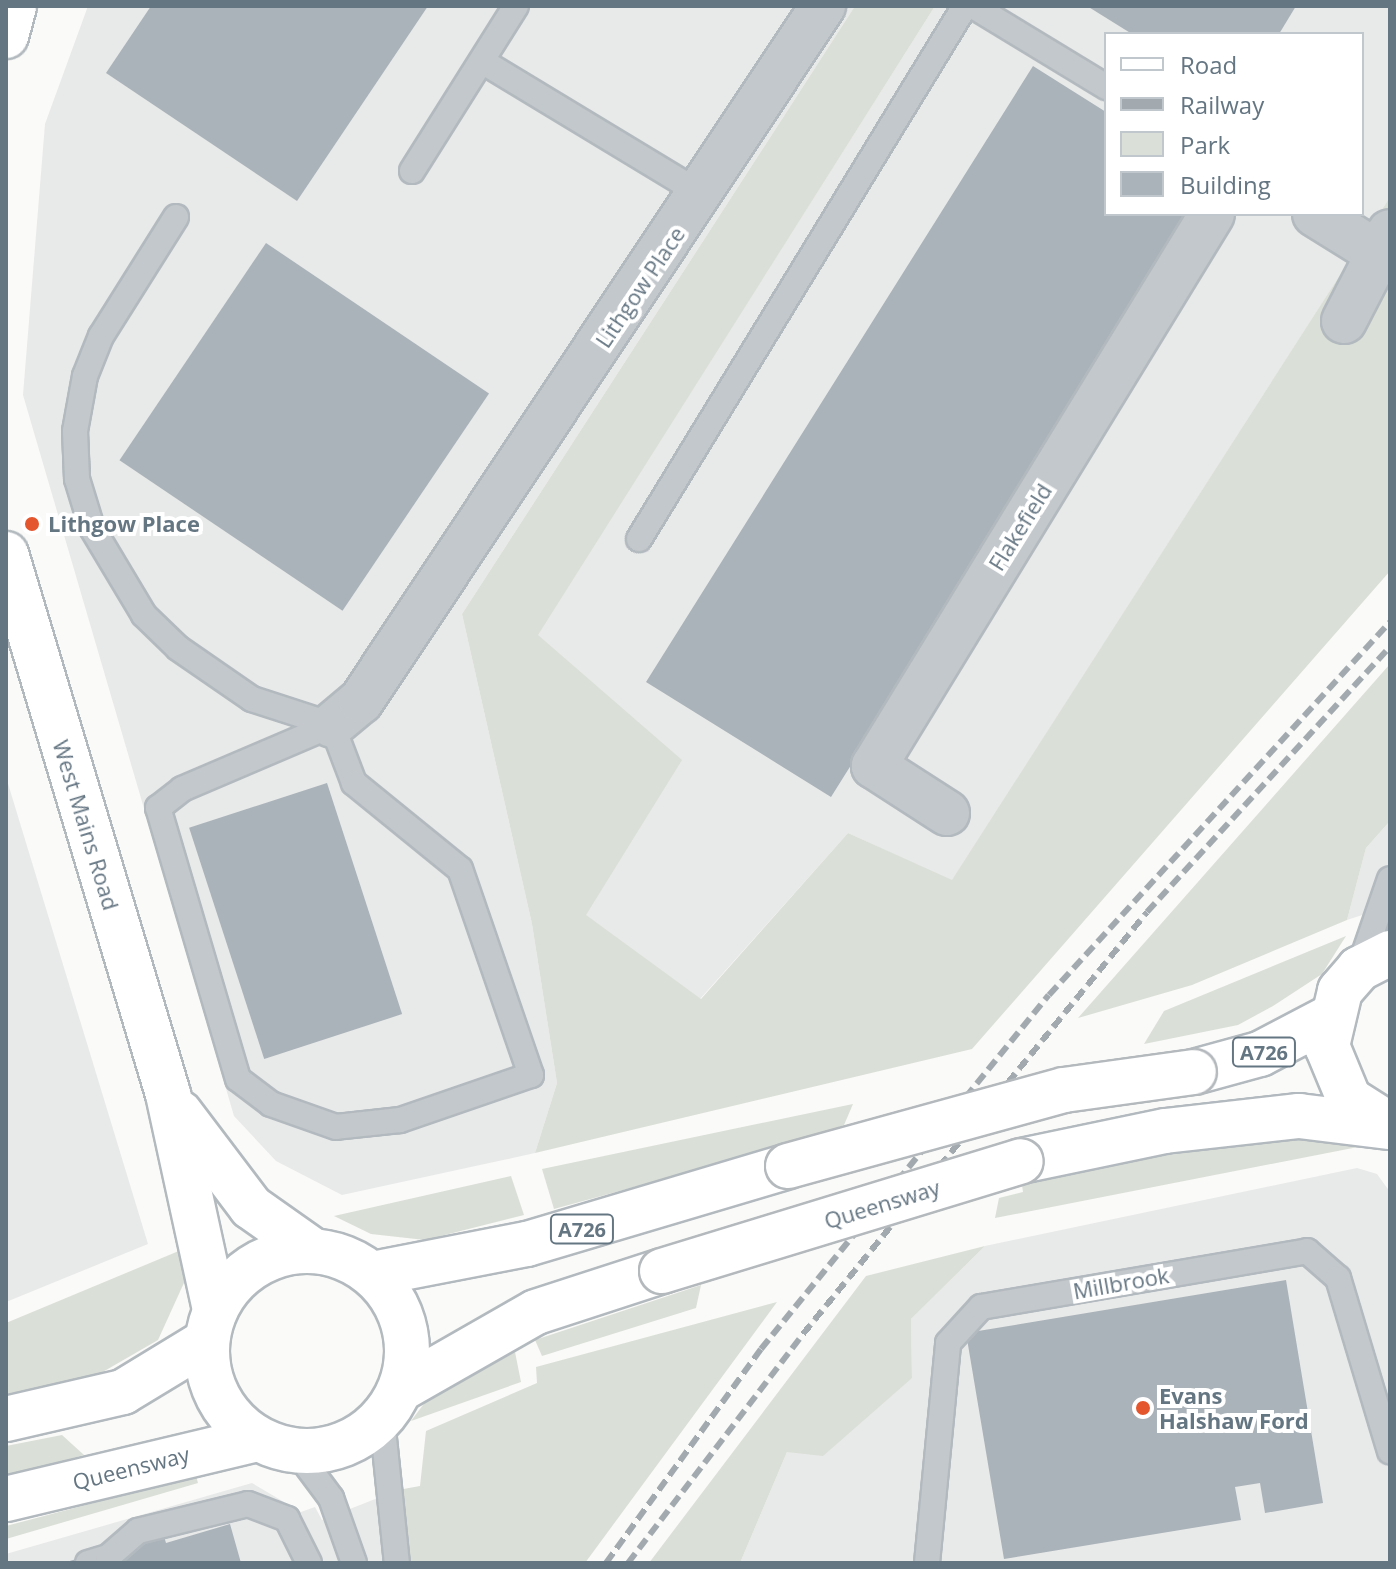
<!DOCTYPE html>
<style>
body{margin:0}
#map{position:relative;width:1396px;height:1569px;overflow:hidden;background:#fafaf8;font-family:"Open Sans",sans-serif}
div>[style]{position:absolute}
.built>*{inset:0;background:#e8e9e9}
.green>*{inset:0;background:#dadfd7}
.building>*{inset:0;background:#aab3b9;transform-origin:0 0}
.roads{filter:drop-shadow(2px 0 #b3babf) drop-shadow(-2px 0 #b3babf) drop-shadow(0 2px #b3babf) drop-shadow(0 -2px #b3babf)}
.service>*{height:24px;margin:-12px;padding:0 12px;transform-origin:12px;border-radius:12px;background:#c3c8cc}
.minor>*{height:44px;margin:-22px;padding:0 22px;transform-origin:22px;border-radius:22px;background:#c3c8cc}
.secondary>*{height:44px;margin:-22px;padding:0 22px;transform-origin:22px;border-radius:22px;background:#fff}
.trunk>*{height:44px;margin:-22px;padding:0 22px;transform-origin:22px;border-radius:22px;background:#fff}
.trunk>.ring{margin:-22px;padding:0;box-sizing:content-box;background:none;border:44px solid #fff;border-radius:50%}
.rail>*{height:6px;margin-top:-3px;transform-origin:0;background:repeating-linear-gradient(90deg,#a2aab0 0 12px,transparent 0 18px)}
.bridges{filter:drop-shadow(2px 0 #b4b9bd) drop-shadow(-2px 0 #b4b9bd) drop-shadow(0 2px #b4b9bd) drop-shadow(0 -2px #b4b9bd)}
.trunk-bridge>*{height:44px;margin:-22px;padding:0 22px;transform-origin:22px;border-radius:22px;background:#fff}
.dots>*{width:22px;height:22px;translate:-50% -50%;box-sizing:border-box;border:4px solid #fff;border-radius:50%}
span{translate:-50% -50%;white-space:nowrap;text-align:center;line-height:1.15;-webkit-text-stroke:8px #fff;paint-order:stroke}
.shield-label span{padding:2px 6px;background:#fff;border:2px solid;border-radius:6px;-webkit-text-stroke-width:0}
.shield-label{font-size:20px;color:#657683;font-weight:700}
.street-label{font-size:22px;color:#657683}
.poi-label{font-size:22px;color:#657683;font-weight:700}
.left{translate:0 -50%;text-align:left}
.frame{position:absolute;inset:0;border:8px solid #657683;pointer-events:none}
.legend{position:absolute;left:1104px;top:32px;width:260px;height:184px;box-sizing:border-box;background:#fff;border:2px solid #c1c8cd;margin:0;padding:10px 14px;list-style:none;font-size:24px;color:#657683}
.legend li{display:flex;align-items:center;gap:16px;height:40px}
.legend b{width:40px;border:2px solid #c1c8cd}
</style>
<div id="map">
<div class="built">
<i style="clip-path:polygon(88px 6px,855px 6px,462px 614px,532px 924px,557px 1083px,535px 1153px,342px 1195px,276px 1161px,234px 1116px,23px 395px,45px 124px)"></i>
<i style="clip-path:polygon(evenodd,935px 6px,1390px 6px,1390px 197px,952px 881px,848px 833px,700px 999px,586px 916px,537px 635px,935px 6px,1106px 34px,1362px 34px,1362px 214px,1106px 214px,1106px 34px)"></i>
<i style="clip-path:polygon(6px 777px,148px 1244px,6px 1302px)"></i>
<i style="clip-path:polygon(1390px 821px,1390px 906px,1347px 920px,1366px 848px)"></i>
<i style="clip-path:polygon(1357px 1168px,1377px 1174px,1390px 1192px,1390px 1563px,740px 1563px,787px 1452px,912px 1378px,911px 1319px,985px 1246px)"></i>
<i style="clip-path:polygon(252px 1483px,301px 1512px,315px 1507px,322px 1520px,398px 1490px,411px 1563px,6px 1563px,6px 1554px)"></i>
</div>
<div class="green">
<i style="clip-path:polygon(855px 6px,935px 6px,538px 635px,682px 760px,586px 915px,701px 999px,848px 833px,952px 880px,1390px 197px,1390px 571px,972px 1049px,535px 1153px,557px 1083px,532px 924px,462px 614px)"></i>
<i style="clip-path:polygon(1390px 664px,1390px 821px,1366px 848px,1347px 920px,1192px 985px,1078px 1018px)"></i>
<i style="clip-path:polygon(1346px 936px,1322px 974px,1273px 1006px,1238px 1025px,1144px 1044px,1164px 1011px)"></i>
<i style="clip-path:polygon(853px 1104px,844px 1125px,801px 1141px,554px 1209px,542px 1169px)"></i>
<i style="clip-path:polygon(1325px 1135px,1358px 1147px,995px 1218px,999px 1198px,1023px 1192px,1022px 1185px,1129px 1160px)"></i>
<i style="clip-path:polygon(511px 1176px,524px 1215px,425px 1240px,371px 1234px,334px 1216px)"></i>
<i style="clip-path:polygon(985px 1246px,911px 1319px,912px 1378px,823px 1456px,787px 1452px,740px 1563px,649px 1563px,866px 1276px)"></i>
<i style="clip-path:polygon(186px 1248px,188px 1274px,158px 1340px,94px 1377px,6px 1394px,6px 1323px)"></i>
<i style="clip-path:polygon(701px 1285px,696px 1308px,542px 1356px,535px 1340px)"></i>
<i style="clip-path:polygon(777px 1302px,585px 1563px,411px 1563px,398px 1490px,420px 1486px,426px 1431px,537px 1383px,536px 1367px)"></i>
<i style="clip-path:polygon(515px 1352px,521px 1382px,411px 1421px,426px 1401px)"></i>
<i style="clip-path:polygon(62px 1435px,84px 1455px,6px 1477px,6px 1446px)"></i>
<i style="clip-path:polygon(196px 1476px,198px 1483px,6px 1539px,6px 1526px)"></i>
</div>
<div class="building">
<i style="clip-path:polygon(151px 6px,428px 6px,297px 201px,106px 73px)"></i>
<i style="clip-path:polygon(1087px 6px,1296px 6px,1279px 34px,1132px 34px)"></i>
<i style="clip-path:polygon(1033px 66px,1106px 112px,1106px 214px,1197px 214px,831px 797px,646px 682px)"></i>
<i style="left:266px;top:243px;width:269px;height:262px;rotate:34deg"></i>
<i style="left:327px;top:783px;width:243px;height:145px;rotate:72deg"></i>
<i style="clip-path:polygon(1286px 1280px,1323px 1503px,1265px 1513px,1260px 1483px,1235px 1487px,1241px 1520px,1004px 1559px,966px 1333px)"></i>
<i style="clip-path:polygon(230px 1524px,241px 1563px,63px 1563px,163px 1533px,166px 1543px)"></i>
</div>
<div class="roads">
<div class="service">
<i style="left:973px;top:6px;width:156px;rotate:31.3deg"></i>
<i style="left:485px;top:63px;width:255px;rotate:31.2deg"></i>
<i style="left:412px;top:171px;width:195px;rotate:-57.8deg"></i>
<i style="left:176px;top:217px;width:141px;rotate:122.2deg"></i>
<i style="left:101px;top:336px;width:43px;rotate:111.8deg"></i>
<i style="left:85px;top:376px;width:56px;rotate:100.3deg"></i>
<i style="left:75px;top:431px;width:48px;rotate:87.6deg"></i>
<i style="left:77px;top:479px;width:51px;rotate:73deg"></i>
<i style="left:92px;top:528px;width:101px;rotate:59.1deg"></i>
<i style="left:144px;top:615px;width:47px;rotate:44.1deg"></i>
<i style="left:178px;top:648px;width:90px;rotate:34.6deg"></i>
<i style="left:252px;top:699px;width:84px;rotate:18deg"></i>
<i style="left:639px;top:539px;width:625px;rotate:-58.55deg"></i>
<i style="left:332px;top:725px;width:62px;rotate:69.2deg"></i>
<i style="left:354px;top:783px;width:136px;rotate:39.1deg"></i>
<i style="left:460px;top:869px;width:218px;rotate:71deg"></i>
<i style="left:531px;top:1075px;width:139px;rotate:161deg"></i>
<i style="left:400px;top:1120px;width:64px;rotate:173.8deg"></i>
<i style="left:336px;top:1127px;width:69px;rotate:-160.5deg"></i>
<i style="left:271px;top:1104px;width:41px;rotate:-142.9deg"></i>
<i style="left:238px;top:1079px;width:283px;rotate:-106.4deg"></i>
<i style="left:158px;top:808px;width:31px;rotate:-38deg"></i>
<i style="left:182px;top:789px;width:163px;rotate:-23.1deg"></i>
<i style="left:1359px;top:969px;width:95px;rotate:-71deg"></i>
<i style="left:382px;top:1419px;width:145px;rotate:84.1deg"></i>
<i style="left:296px;top:1451px;width:59px;rotate:53.3deg"></i>
<i style="left:331px;top:1498px;width:69px;rotate:70.5deg"></i>
<i style="left:88px;top:1563px;width:21px;rotate:-17deg"></i>
<i style="left:108px;top:1557px;width:40px;rotate:-41deg"></i>
<i style="left:138px;top:1531px;width:113px;rotate:-13.8deg"></i>
<i style="left:248px;top:1504px;width:42px;rotate:21deg"></i>
<i style="left:287px;top:1519px;width:49px;rotate:63.4deg"></i>
<i style="left:927px;top:1563px;width:221px;rotate:-84.5deg"></i>
<i style="left:948px;top:1343px;width:49px;rotate:-47.5deg"></i>
<i style="left:981px;top:1307px;width:331px;rotate:-9.7deg"></i>
<i style="left:1307px;top:1251px;width:41px;rotate:41.1deg"></i>
<i style="left:1338px;top:1278px;width:181px;rotate:73.3deg"></i>
</div>
<div class="minor">
<i style="left:1315px;top:214px;width:72px;rotate:31.9deg"></i>
<i style="left:1344px;top:321px;width:100px;rotate:-62.7deg"></i>
<i style="left:332px;top:725px;width:38px;rotate:-40deg"></i>
<i style="left:361px;top:701px;width:835px;rotate:-56.39deg"></i>
<i style="left:947px;top:813px;width:87px;rotate:-147.2deg"></i>
<i style="left:874px;top:766px;width:647px;rotate:-58.52deg"></i>
</div>
<div class="secondary">
<i style="left:6px;top:36px;width:31px;rotate:-75deg"></i>
<i style="left:6px;top:554px;width:564px;rotate:73.3deg"></i>
<i style="left:168px;top:1094px;width:220px;rotate:77.7deg"></i>
<i style="left:180px;top:1113px;width:118px;rotate:52.9deg"></i>
<i style="left:251px;top:1207px;width:75px;rotate:35.2deg"></i>
</div>
<div class="trunk">
<i style="left:1390px;top:953px;width:35px;rotate:153deg"></i>
<i style="left:1359px;top:969px;width:29px;rotate:131deg"></i>
<i style="left:1340px;top:991px;width:57px;rotate:103.3deg"></i>
<i style="left:1327px;top:1046px;width:57px;rotate:67.5deg"></i>
<i style="left:1349px;top:1099px;width:49px;rotate:32.4deg"></i>
<i style="left:1194px;top:1072px;width:68px;rotate:-15.3deg"></i>
<i style="left:1260px;top:1054px;width:78px;rotate:-27.6deg"></i>
<i style="left:1021px;top:1161px;width:147px;rotate:-11.8deg"></i>
<i style="left:1165px;top:1131px;width:135px;rotate:-6.4deg"></i>
<i style="left:1299px;top:1116px;width:92px;rotate:6.9deg"></i>
<i class="ring" style="left:207px;top:1251px;width:156px;height:156px"></i>
<i style="left:372px;top:1274px;width:158px;rotate:-11deg"></i>
<i style="left:527px;top:1244px;width:272px;rotate:-16.6deg"></i>
<i style="left:401px;top:1389px;width:155px;rotate:-29.7deg"></i>
<i style="left:536px;top:1312px;width:133px;rotate:-18deg"></i>
<i style="left:6px;top:1419px;width:120px;rotate:-13deg"></i>
<i style="left:123px;top:1392px;width:98px;rotate:-31.3deg"></i>
<i style="left:6px;top:1499px;width:258px;rotate:-13.4deg"></i>
</div>
</div>
<div class="rail">
<i style="left:606px;top:1563px;width:264px;rotate:-54.1deg"></i>
<i style="left:761px;top:1349px;width:456px;rotate:-50.9deg"></i>
<i style="left:1049px;top:995px;width:505px;rotate:-47.57deg"></i>
<i style="left:628px;top:1563px;width:288px;rotate:-52.6deg"></i>
<i style="left:803px;top:1334px;width:544px;rotate:-50.81deg"></i>
<i style="left:1147px;top:912px;width:360px;rotate:-47.5deg"></i>
</div>
<div class="bridges">
<div class="trunk-bridge">
<i style="left:788px;top:1166px;width:286px;rotate:-15.4deg"></i>
<i style="left:1064px;top:1090px;width:131px;rotate:-7.9deg"></i>
<i style="left:662px;top:1271px;width:375px;rotate:-17deg"></i>
</div>
</div>
<div class="dots">
<i style="left:32px;top:524px;background:#e4572e"></i>
<i style="left:1143px;top:1408px;background:#e4572e"></i>
</div>
<div class="shield-label">
<span style="left:1264px;top:1052px">A726</span>
<span style="left:582px;top:1229px">A726</span>
</div>
<div class="street-label">
<span style="left:640px;top:287px;rotate:-56deg">Lithgow Place</span>
<span style="left:1020px;top:527px;rotate:-58deg">Flakefield</span>
<span style="left:86px;top:825px;rotate:73deg">West Mains Road</span>
<span style="left:882px;top:1204px;rotate:-17deg">Queensway</span>
<span style="left:1121px;top:1283px;rotate:-10deg">Millbrook</span>
<span style="left:131px;top:1468px;rotate:-14deg">Queensway</span>
</div>
<div class="poi-label">
<span class="left" style="left:48px;top:524px">Lithgow Place</span>
<span class="left" style="left:1159px;top:1408px">Evans<br>Halshaw Ford</span>
</div>
<div class="frame"></div>
<ul class="legend">
<li><b style="height:10px;background:#fff"></b>Road</li>
<li><b style="height:10px;background:#a2aab0"></b>Railway</li>
<li><b style="height:22px;background:#dadfd7"></b>Park</li>
<li><b style="height:22px;background:#aab3b9"></b>Building</li>
</ul>
</div>
